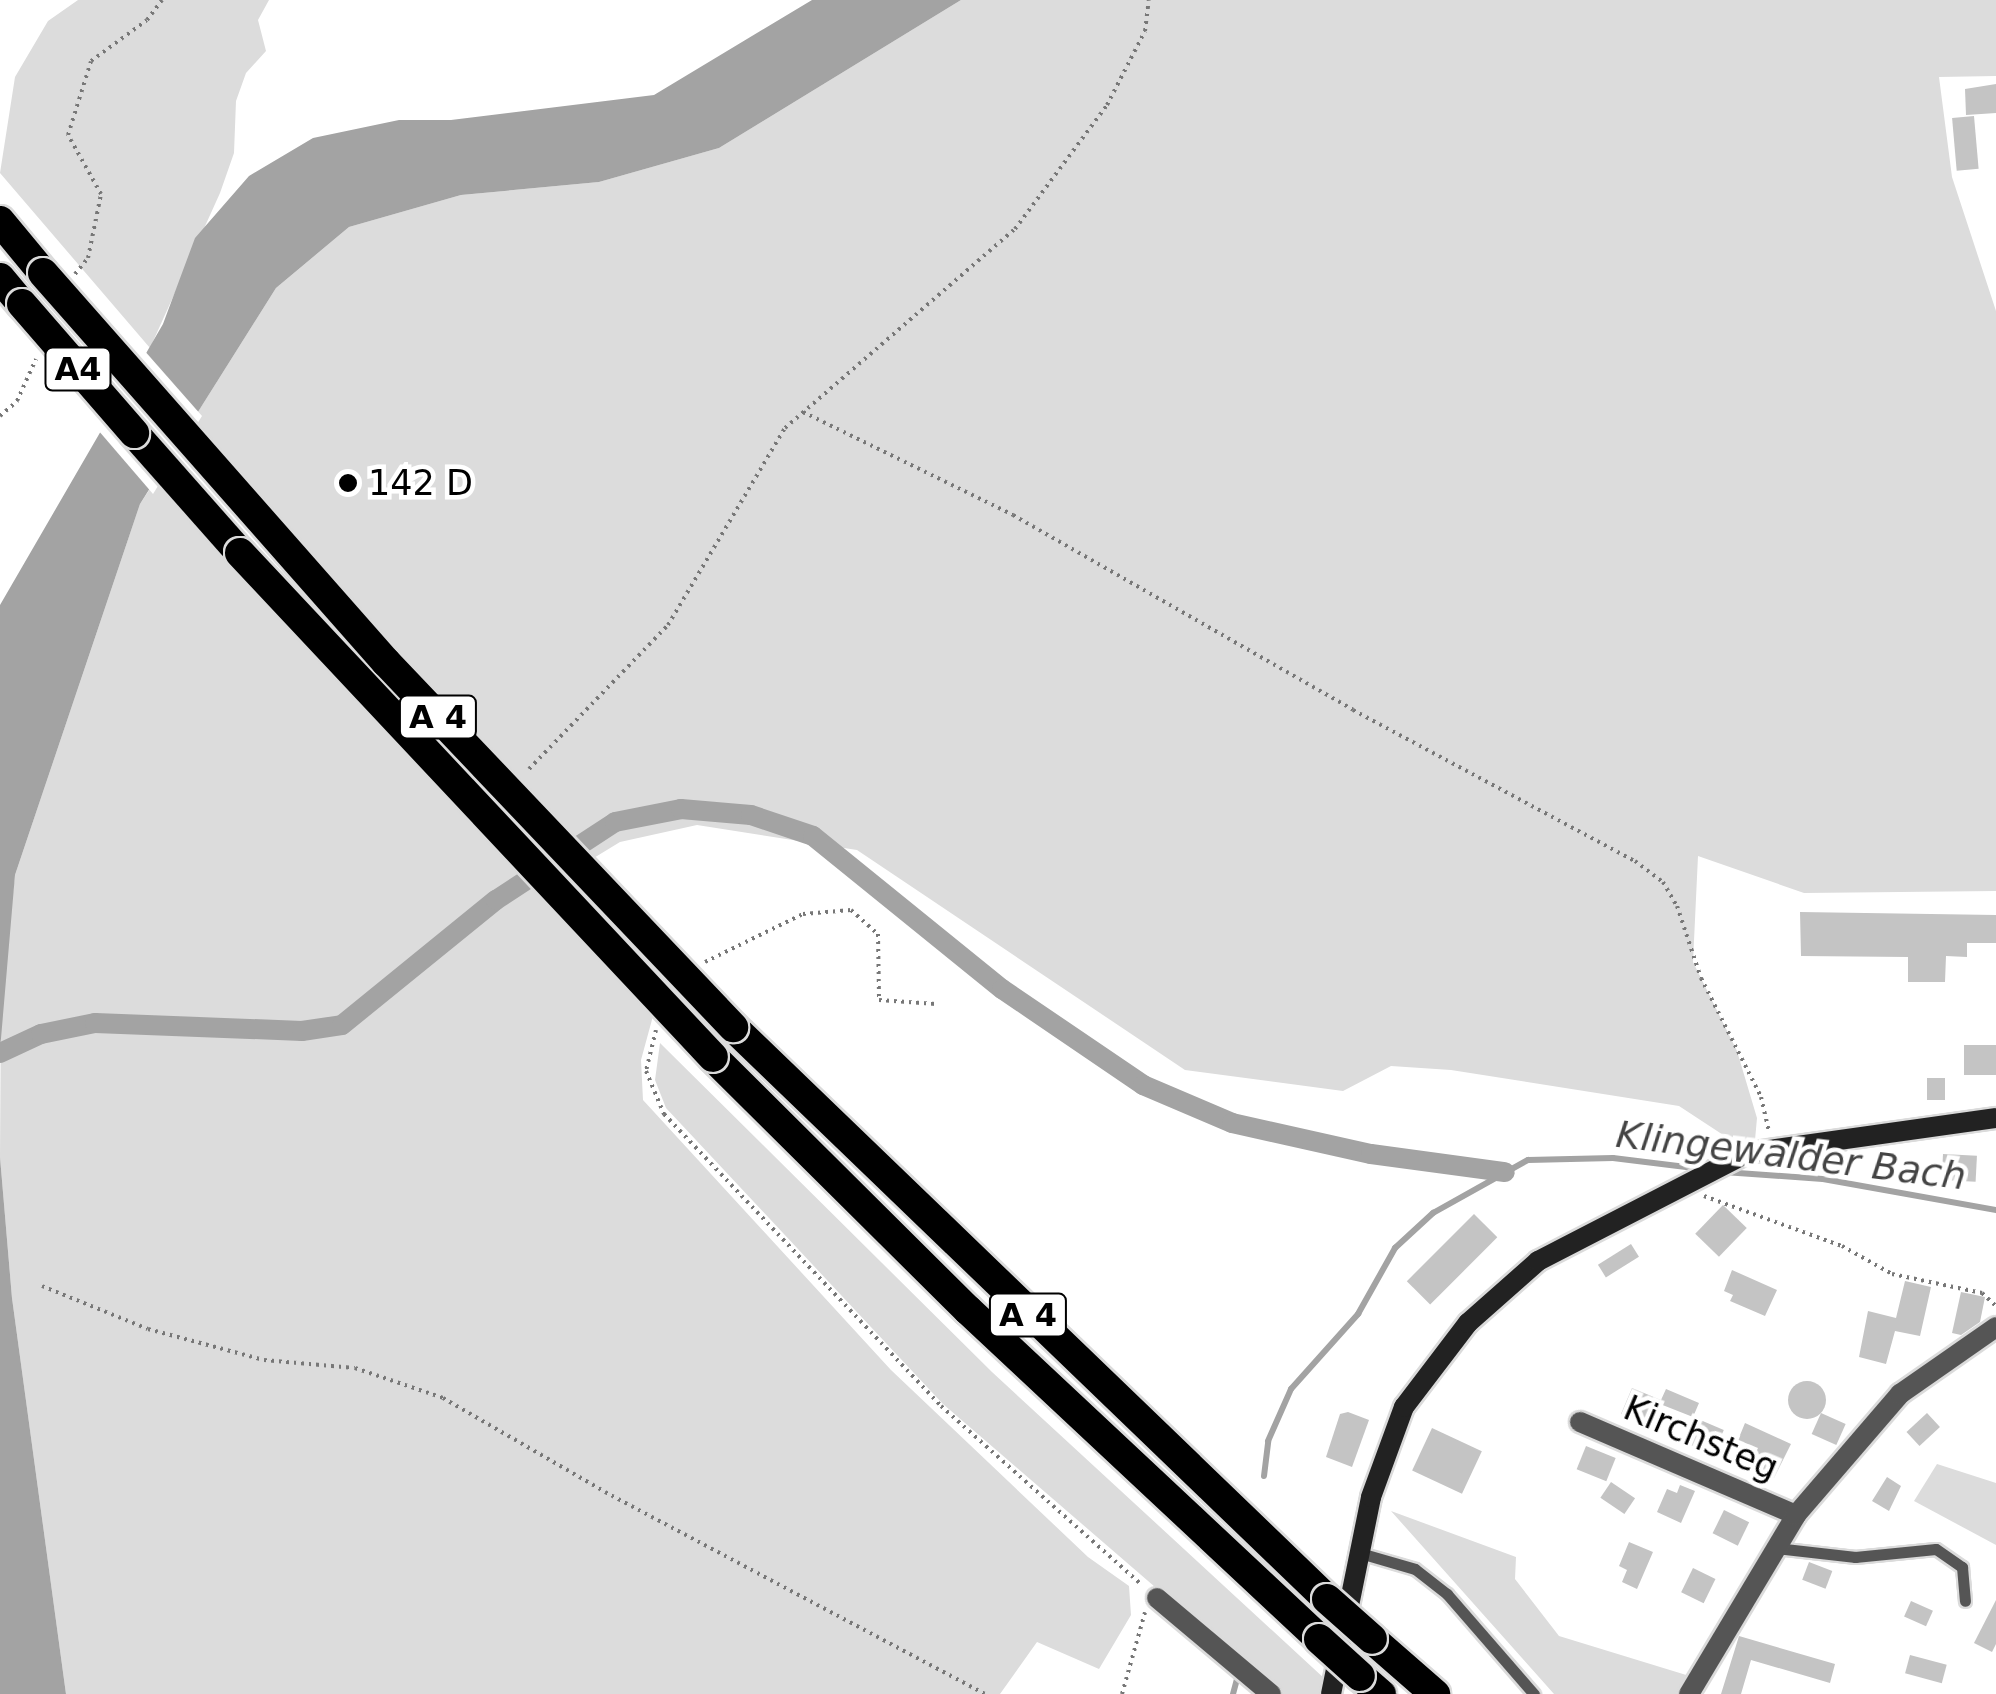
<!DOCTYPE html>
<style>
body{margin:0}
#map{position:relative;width:1996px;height:1694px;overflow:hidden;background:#fff;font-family:"DejaVu Sans",sans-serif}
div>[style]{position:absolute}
.green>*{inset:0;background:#dcdcdc}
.water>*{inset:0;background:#a3a3a3}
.pier>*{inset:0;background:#fff}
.stream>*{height:6px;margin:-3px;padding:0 3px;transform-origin:3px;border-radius:3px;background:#a3a3a3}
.canal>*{height:20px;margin:-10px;padding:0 10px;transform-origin:10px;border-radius:10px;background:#a3a3a3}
.building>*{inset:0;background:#c4c4c4;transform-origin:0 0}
.round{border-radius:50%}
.path>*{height:4px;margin-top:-2px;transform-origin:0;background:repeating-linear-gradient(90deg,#777 0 2.5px,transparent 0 7.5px)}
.roads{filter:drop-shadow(2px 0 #dbdbdb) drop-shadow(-2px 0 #dbdbdb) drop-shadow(0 2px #dbdbdb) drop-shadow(0 -2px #dbdbdb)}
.lane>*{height:11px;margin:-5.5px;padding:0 5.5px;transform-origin:5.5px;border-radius:5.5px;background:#555}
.street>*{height:20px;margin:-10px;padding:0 10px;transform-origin:10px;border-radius:10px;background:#555}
.secondary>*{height:20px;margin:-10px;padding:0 10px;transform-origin:10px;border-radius:10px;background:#222}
.highway>*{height:30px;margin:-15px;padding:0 15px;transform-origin:15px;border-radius:15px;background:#000}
.bridges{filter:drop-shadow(2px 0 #dbdbdb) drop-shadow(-2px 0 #dbdbdb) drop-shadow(0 2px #dbdbdb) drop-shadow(0 -2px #dbdbdb)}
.highway-bridge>*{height:30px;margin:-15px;padding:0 15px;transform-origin:15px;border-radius:15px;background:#000}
.dots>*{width:28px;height:28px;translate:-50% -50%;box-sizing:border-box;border:5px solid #fff;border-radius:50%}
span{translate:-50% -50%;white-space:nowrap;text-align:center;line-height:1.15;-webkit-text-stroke:9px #fff;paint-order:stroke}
.shield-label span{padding:2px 8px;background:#fff;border:2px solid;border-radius:8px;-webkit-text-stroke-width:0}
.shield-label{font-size:32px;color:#000;font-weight:700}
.poi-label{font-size:35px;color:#000}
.left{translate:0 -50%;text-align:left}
.street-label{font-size:35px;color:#000}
.water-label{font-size:38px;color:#444;font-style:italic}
</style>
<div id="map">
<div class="green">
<i style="clip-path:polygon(78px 0,269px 0,258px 20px,266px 51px,246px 73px,236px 101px,234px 153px,220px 193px,150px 348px,0 173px,15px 77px,48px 21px)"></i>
<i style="clip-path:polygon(961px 0,1996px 0,1996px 76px,1939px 77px,1952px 177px,1996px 311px,1996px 891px,1804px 893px,1698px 856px,1693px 962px,1737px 1051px,1757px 1118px,1755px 1140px,1740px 1146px,1679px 1106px,1451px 1070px,1391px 1066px,1343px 1091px,1185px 1070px,857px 850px,697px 825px,620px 842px,579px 867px,184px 434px,276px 288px,349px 227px,461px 195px,599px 182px,719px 148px)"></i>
<i style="clip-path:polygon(163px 469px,656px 1005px,641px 1060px,643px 1100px,891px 1370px,1088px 1557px,1129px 1586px,1131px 1615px,1099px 1669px,1037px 1642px,1000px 1694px,66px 1694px,12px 1298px,0 1157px,1px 998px,15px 875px,140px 504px)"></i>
<i style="clip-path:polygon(660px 1043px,992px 1372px,1326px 1680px,1323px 1694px,1279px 1694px,943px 1404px,666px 1108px,655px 1080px)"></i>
<i style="clip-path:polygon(1937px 1464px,1996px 1483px,1996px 1545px,1914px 1501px)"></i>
<i style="clip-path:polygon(1391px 1511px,1516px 1557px,1515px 1579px,1559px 1636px,1696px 1678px,1704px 1694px,1554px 1694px)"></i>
</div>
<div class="water">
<i style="clip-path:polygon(812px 0,961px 0,719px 148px,599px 182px,461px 195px,349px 227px,276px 288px,140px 504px,15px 875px,0 1050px,0 605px,163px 324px,195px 238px,249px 176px,313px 138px,399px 120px,451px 120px,654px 95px)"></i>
<i style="clip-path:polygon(0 1157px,12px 1298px,66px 1694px,0 1694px)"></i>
</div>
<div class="pier">
<i style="clip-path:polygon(143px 349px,202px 416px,153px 494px,98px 430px)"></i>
</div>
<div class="stream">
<i style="left:1724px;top:1172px;width:99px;rotate:4deg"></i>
<i style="left:1823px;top:1179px;width:176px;rotate:10.2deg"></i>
<i style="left:1264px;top:1476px;width:35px;rotate:-83deg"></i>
<i style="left:1268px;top:1441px;width:57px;rotate:-66.1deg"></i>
<i style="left:1291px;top:1389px;width:101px;rotate:-48.2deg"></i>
<i style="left:1358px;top:1314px;width:76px;rotate:-60.7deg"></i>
<i style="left:1395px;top:1248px;width:52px;rotate:-42.6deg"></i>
<i style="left:1433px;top:1213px;width:109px;rotate:-29.2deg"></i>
<i style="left:1528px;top:1160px;width:85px;rotate:-1.3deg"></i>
<i style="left:1613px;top:1158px;width:90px;rotate:7deg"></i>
<i style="left:1233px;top:1694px;width:24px;rotate:-75deg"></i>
</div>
<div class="canal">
<i style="left:0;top:1053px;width:45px;rotate:-24.9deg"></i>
<i style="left:41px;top:1034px;width:55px;rotate:-11.5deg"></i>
<i style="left:95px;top:1023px;width:207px;rotate:2.2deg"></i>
<i style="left:302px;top:1031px;width:40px;rotate:-8.5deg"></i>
<i style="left:342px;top:1025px;width:198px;rotate:-39.1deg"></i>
<i style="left:496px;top:900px;width:142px;rotate:-33.2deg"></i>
<i style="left:615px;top:822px;width:67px;rotate:-11.1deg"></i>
<i style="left:681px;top:809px;width:70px;rotate:4.9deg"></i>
<i style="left:751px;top:815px;width:65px;rotate:18.7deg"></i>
<i style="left:813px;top:836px;width:243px;rotate:39deg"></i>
<i style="left:1002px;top:989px;width:171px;rotate:34.2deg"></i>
<i style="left:1143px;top:1085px;width:97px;rotate:23.1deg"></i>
<i style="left:1232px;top:1123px;width:142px;rotate:12.6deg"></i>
<i style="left:1371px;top:1154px;width:135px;rotate:7.7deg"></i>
</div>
<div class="building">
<i style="clip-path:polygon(1996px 84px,1996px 113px,1966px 115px,1965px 89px)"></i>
<i style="left:1974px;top:116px;width:53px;height:22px;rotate:85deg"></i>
<i style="clip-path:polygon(1800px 912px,1996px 915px,1996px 943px,1967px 943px,1967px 957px,1946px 956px,1945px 982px,1908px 982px,1908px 957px,1801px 956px)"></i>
<i style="left:1964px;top:1045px;width:32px;height:30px"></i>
<i style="left:1945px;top:1078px;width:22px;height:18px;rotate:90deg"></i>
<i style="left:1943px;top:1154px;width:34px;height:26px;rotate:3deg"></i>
<i style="left:1723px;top:1205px;width:33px;height:40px;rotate:44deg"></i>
<i style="left:1474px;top:1214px;width:33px;height:95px;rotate:45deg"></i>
<i style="left:1631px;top:1244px;width:15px;height:39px;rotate:58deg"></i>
<i style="clip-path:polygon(1732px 1270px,1777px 1290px,1765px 1316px,1730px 1301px,1733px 1295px,1724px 1291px)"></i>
<i style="clip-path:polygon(1905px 1281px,1931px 1287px,1920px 1336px,1895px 1331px,1886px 1364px,1859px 1357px,1868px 1311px,1896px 1318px)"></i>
<i style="clip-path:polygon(1961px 1292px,1985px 1297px,1980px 1322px,1961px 1335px,1952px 1333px)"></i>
<i class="round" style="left:1788px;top:1381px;width:38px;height:38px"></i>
<i style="clip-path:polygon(1632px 1388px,1661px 1400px,1666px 1389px,1699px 1403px,1693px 1417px,1660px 1404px,1646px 1424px,1621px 1414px)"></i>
<i style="clip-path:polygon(1348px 1412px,1369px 1420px,1352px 1467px,1326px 1457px,1340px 1414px)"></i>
<i style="left:1821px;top:1413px;width:27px;height:23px;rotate:24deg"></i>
<i style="left:1927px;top:1413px;width:19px;height:28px;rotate:47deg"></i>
<i style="left:1698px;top:1419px;width:28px;height:27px;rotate:23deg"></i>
<i style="clip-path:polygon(1745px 1423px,1791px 1444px,1774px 1478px,1749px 1466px,1758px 1448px,1738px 1440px)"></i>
<i style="left:1432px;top:1428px;width:55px;height:47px;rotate:25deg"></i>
<i style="left:1586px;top:1446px;width:32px;height:25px;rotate:22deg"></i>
<i style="clip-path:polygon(1887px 1477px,1901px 1486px,1889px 1511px,1872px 1501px)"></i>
<i style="left:1611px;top:1482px;width:29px;height:19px;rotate:34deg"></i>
<i style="clip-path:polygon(1680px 1485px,1695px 1491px,1681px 1523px,1657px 1512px,1667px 1489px,1677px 1493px)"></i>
<i style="left:1724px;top:1510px;width:28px;height:26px;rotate:26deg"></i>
<i style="clip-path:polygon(1629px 1542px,1653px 1552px,1637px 1589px,1622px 1582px,1627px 1570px,1619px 1566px)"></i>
<i style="left:1809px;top:1562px;width:25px;height:19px;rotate:21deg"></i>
<i style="left:1693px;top:1568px;width:25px;height:27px;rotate:26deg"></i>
<i style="clip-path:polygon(1996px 1600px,1996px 1644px,1992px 1652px,1974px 1643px)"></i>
<i style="left:1911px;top:1601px;width:24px;height:17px;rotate:24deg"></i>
<i style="clip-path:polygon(1739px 1636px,1835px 1664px,1830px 1683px,1751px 1660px,1741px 1694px,1721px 1694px)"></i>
<i style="left:1910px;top:1655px;width:38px;height:19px;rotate:15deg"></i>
</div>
<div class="path">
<i style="left:75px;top:274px;width:21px;rotate:-51deg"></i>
<i style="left:88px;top:258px;width:65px;rotate:-78.5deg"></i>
<i style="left:101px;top:194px;width:68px;rotate:-119.2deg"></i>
<i style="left:68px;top:135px;width:77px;rotate:-72.7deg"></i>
<i style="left:91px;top:61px;width:69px;rotate:-36.2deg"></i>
<i style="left:147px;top:20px;width:25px;rotate:-53deg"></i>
<i style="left:803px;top:412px;width:234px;rotate:26.1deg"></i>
<i style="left:1013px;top:515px;width:392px;rotate:29.8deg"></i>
<i style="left:1353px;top:710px;width:320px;rotate:28.2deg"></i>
<i style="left:1635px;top:861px;width:35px;rotate:37deg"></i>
<i style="left:1663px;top:882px;width:28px;rotate:60deg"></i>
<i style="left:1677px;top:906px;width:76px;rotate:71.6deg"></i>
<i style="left:1701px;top:978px;width:133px;rotate:63.2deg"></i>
<i style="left:1761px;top:1097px;width:37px;rotate:77deg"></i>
<i style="left:0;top:416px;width:23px;rotate:-41deg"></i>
<i style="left:17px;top:401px;width:46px;rotate:-65.7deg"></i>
<i style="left:529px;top:769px;width:200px;rotate:-46deg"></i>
<i style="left:668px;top:625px;width:229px;rotate:-59.3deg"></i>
<i style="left:785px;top:428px;width:304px;rotate:-40.9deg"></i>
<i style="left:1015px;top:229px;width:154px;rotate:-53.4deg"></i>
<i style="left:1107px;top:105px;width:83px;rotate:-62.8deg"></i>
<i style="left:1145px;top:31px;width:31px;rotate:-83deg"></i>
<i style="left:705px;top:962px;width:109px;rotate:-26.1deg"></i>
<i style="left:803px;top:914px;width:48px;rotate:-4.8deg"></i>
<i style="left:851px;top:910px;width:36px;rotate:42deg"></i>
<i style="left:878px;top:934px;width:66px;rotate:89.1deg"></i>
<i style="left:879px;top:1000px;width:57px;rotate:4deg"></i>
<i style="left:656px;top:1030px;width:42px;rotate:103.7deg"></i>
<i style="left:646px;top:1071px;width:47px;rotate:67.3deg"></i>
<i style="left:664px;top:1114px;width:402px;rotate:46.5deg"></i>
<i style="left:941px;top:1406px;width:268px;rotate:41.7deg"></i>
<i style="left:1704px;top:1196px;width:147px;rotate:19.9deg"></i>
<i style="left:1842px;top:1246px;width:57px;rotate:29.2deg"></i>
<i style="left:1892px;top:1274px;width:92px;rotate:11.9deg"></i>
<i style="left:1982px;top:1293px;width:19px;rotate:43deg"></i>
<i style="left:42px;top:1286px;width:114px;rotate:22.1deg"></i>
<i style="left:148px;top:1329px;width:120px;rotate:15deg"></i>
<i style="left:264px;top:1360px;width:91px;rotate:5deg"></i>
<i style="left:355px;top:1368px;width:93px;rotate:18.8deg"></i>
<i style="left:443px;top:1398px;width:187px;rotate:30.1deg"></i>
<i style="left:605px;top:1492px;width:430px;rotate:28deg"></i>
<i style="left:1122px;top:1694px;width:85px;rotate:-74.3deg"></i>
</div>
<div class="roads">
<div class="lane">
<i style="left:1776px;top:1548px;width:80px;rotate:6.5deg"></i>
<i style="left:1855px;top:1557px;width:81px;rotate:-5.6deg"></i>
<i style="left:1936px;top:1549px;width:32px;rotate:35deg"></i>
<i style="left:1962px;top:1567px;width:34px;rotate:85deg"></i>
<i style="left:1360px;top:1553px;width:57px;rotate:16.2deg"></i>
<i style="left:1415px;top:1569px;width:41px;rotate:38deg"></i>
<i style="left:1447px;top:1594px;width:133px;rotate:49deg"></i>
</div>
<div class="street">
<i style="left:1580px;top:1422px;width:235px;rotate:23.3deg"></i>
<i style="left:1157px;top:1598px;width:149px;rotate:40.1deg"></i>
<i style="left:1689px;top:1694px;width:209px;rotate:-59.1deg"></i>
<i style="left:1796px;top:1515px;width:160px;rotate:-49.3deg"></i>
<i style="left:1900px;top:1394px;width:117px;rotate:-34.9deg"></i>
</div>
<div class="secondary">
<i style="left:1331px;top:1694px;width:201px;rotate:-78.5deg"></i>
<i style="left:1371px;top:1497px;width:96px;rotate:-69.9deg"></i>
<i style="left:1404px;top:1407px;width:106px;rotate:-52.7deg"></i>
<i style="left:1468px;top:1323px;width:94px;rotate:-41.5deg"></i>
<i style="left:1538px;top:1261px;width:235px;rotate:-27.3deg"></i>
<i style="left:1747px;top:1153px;width:251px;rotate:-8deg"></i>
</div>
<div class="highway">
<i style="left:0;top:221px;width:67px;rotate:50.4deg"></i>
<i style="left:0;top:278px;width:34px;rotate:50deg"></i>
<i style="left:134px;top:433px;width:160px;rotate:48.5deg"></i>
<i style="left:733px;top:1027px;width:825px;rotate:43.92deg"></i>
<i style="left:713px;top:1057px;width:359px;rotate:44.8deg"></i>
<i style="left:968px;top:1310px;width:481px;rotate:43.1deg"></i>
<i style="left:1372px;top:1639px;width:84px;rotate:41.1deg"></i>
<i style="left:1360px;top:1676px;width:28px;rotate:41deg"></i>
</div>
</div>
<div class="bridges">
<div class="highway-bridge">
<i style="left:43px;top:273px;width:519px;rotate:48.6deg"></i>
<i style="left:386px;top:662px;width:504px;rotate:46.45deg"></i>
<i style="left:22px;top:304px;width:171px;rotate:49deg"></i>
<i style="left:240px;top:553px;width:691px;rotate:46.82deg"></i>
<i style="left:1327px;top:1599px;width:60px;rotate:41.6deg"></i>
<i style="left:1319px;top:1639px;width:55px;rotate:42.1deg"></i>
</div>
</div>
<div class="dots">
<i style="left:348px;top:483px;background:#000"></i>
</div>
<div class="shield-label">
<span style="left:78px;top:369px">A4</span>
<span style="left:438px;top:717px">A 4</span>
<span style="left:1028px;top:1315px">A 4</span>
</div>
<div class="poi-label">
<span class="left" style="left:368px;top:483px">142 D</span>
</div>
<div class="street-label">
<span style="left:1701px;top:1438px;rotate:23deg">Kirchsteg</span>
</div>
<div class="water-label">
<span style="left:1791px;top:1156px;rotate:7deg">Klingewalder Bach</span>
</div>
</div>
